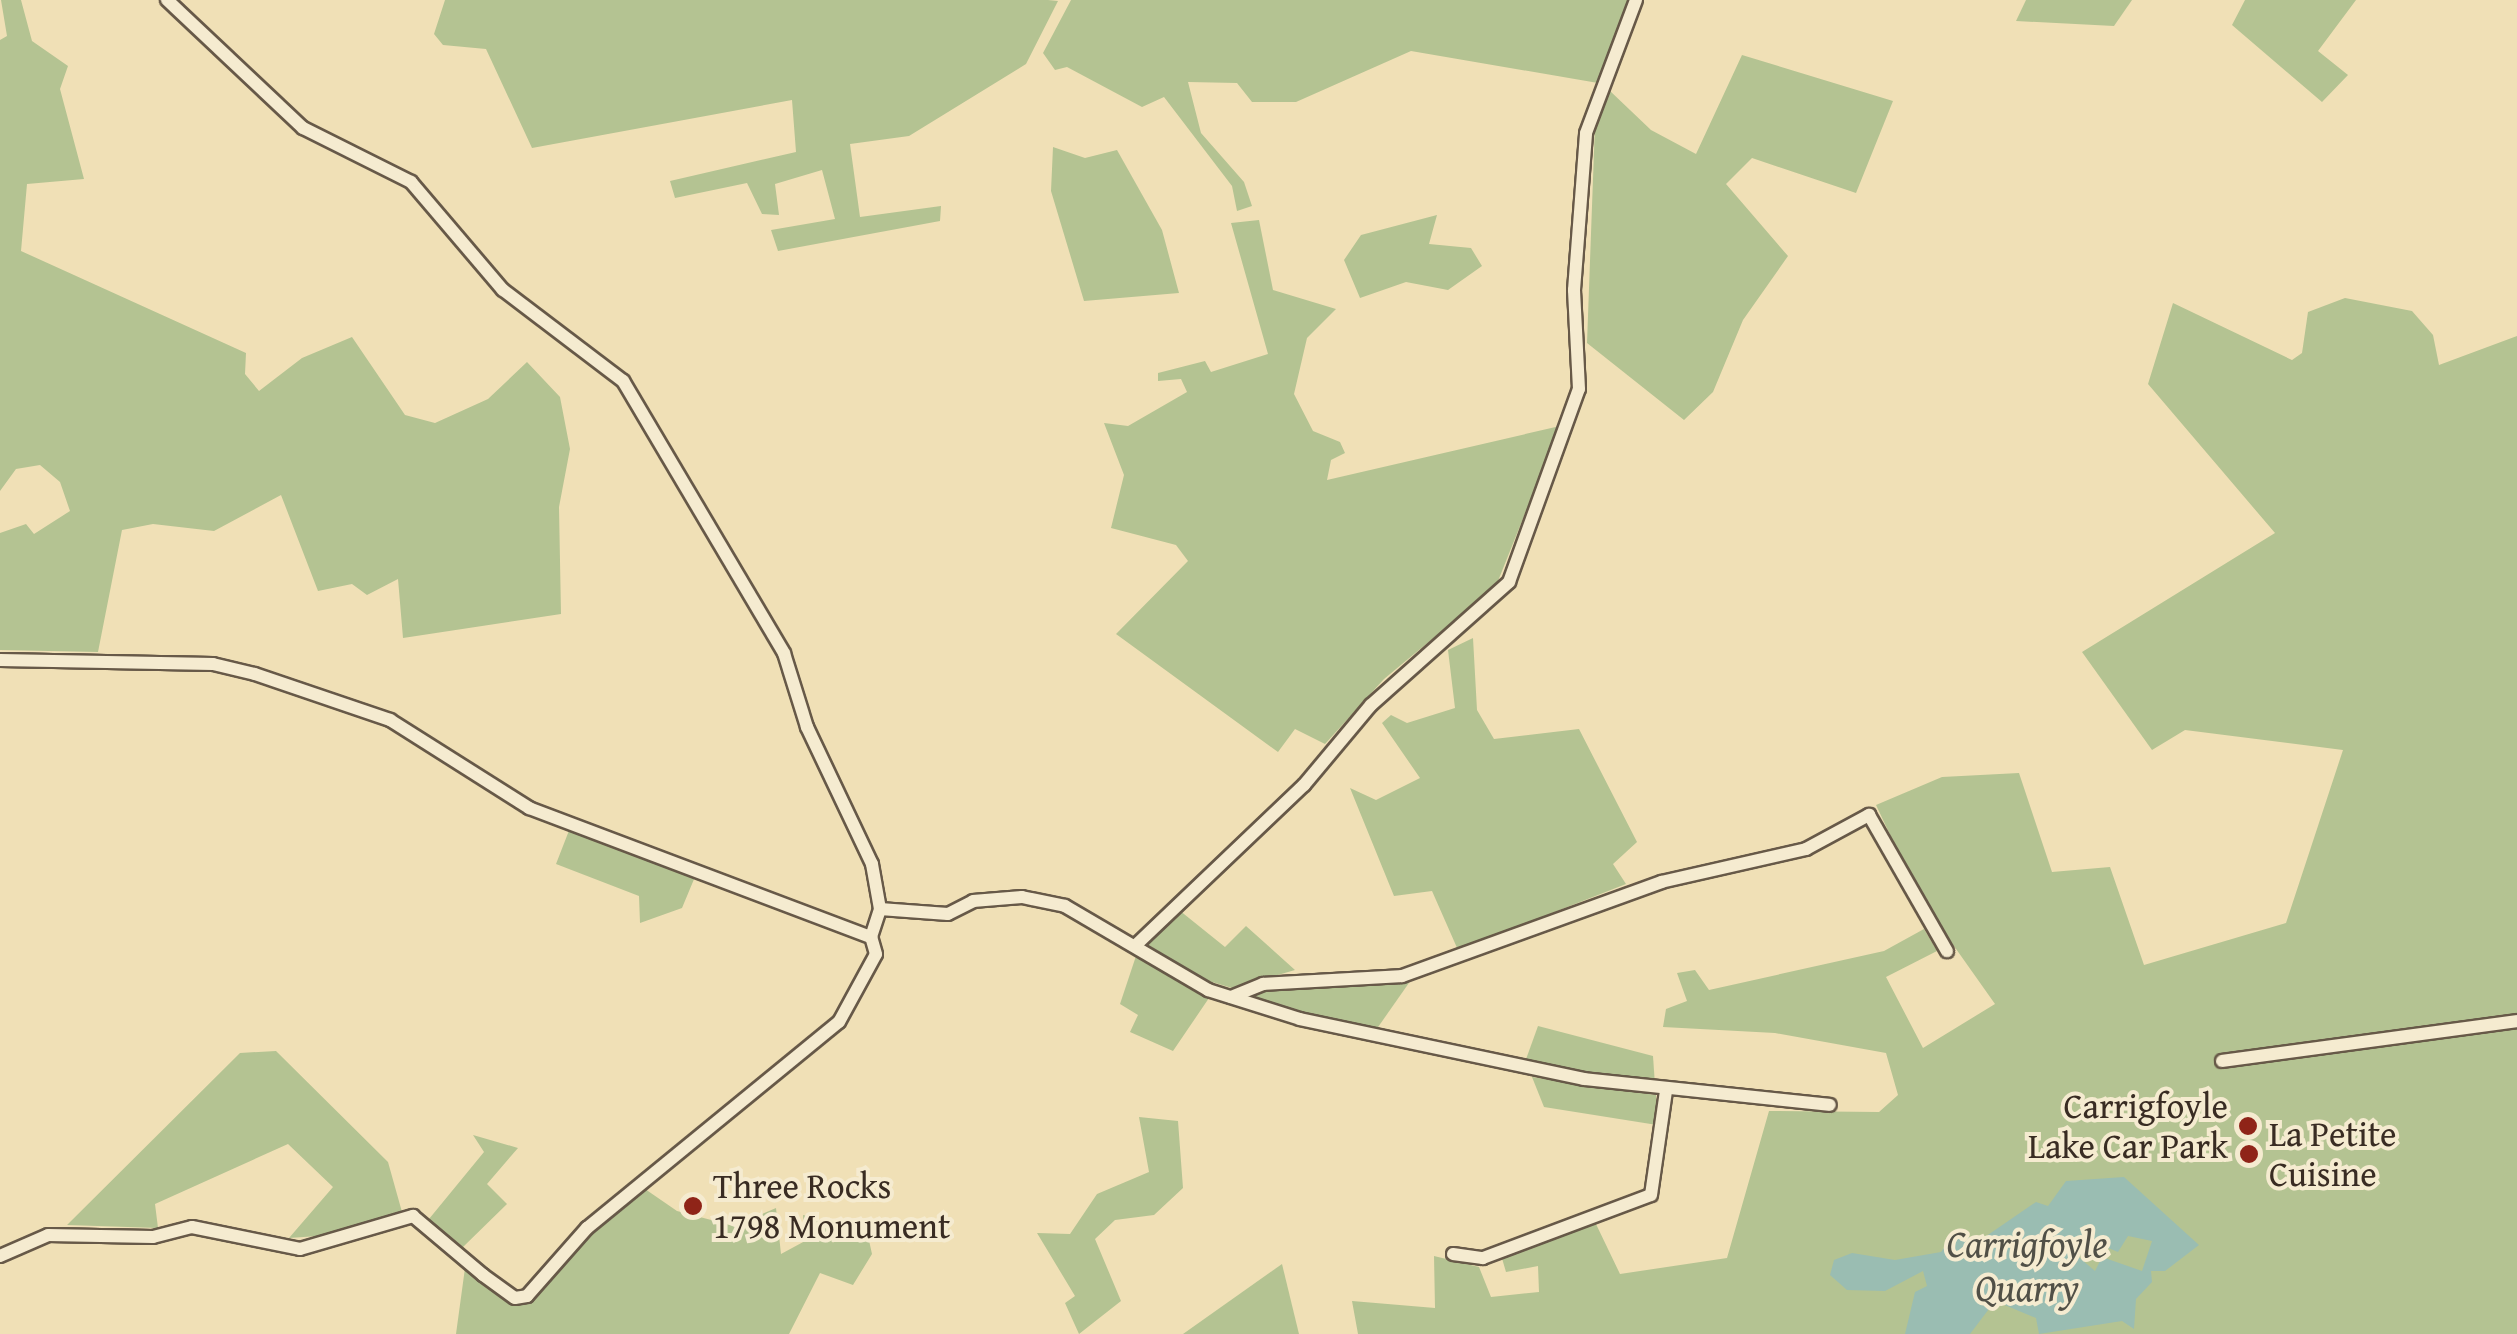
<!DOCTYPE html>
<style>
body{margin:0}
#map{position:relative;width:2517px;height:1334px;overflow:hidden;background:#f0e0b6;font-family:"Gentium Book Plus",serif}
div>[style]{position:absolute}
.green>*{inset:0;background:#b4c392}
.water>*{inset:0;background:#9abdb2}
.roads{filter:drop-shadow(2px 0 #675948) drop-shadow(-2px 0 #675948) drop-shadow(0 2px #675948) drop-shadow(0 -2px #675948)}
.minor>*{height:12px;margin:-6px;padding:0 6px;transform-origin:6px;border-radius:6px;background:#f5ebd0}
.dots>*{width:28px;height:28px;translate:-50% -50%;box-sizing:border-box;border:5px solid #f5ebd0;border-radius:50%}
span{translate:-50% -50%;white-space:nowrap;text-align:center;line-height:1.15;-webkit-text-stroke:8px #f5ebd0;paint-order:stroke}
.poi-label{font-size:35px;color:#392c23}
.right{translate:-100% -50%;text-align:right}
.left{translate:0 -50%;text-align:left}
.water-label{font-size:38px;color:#515047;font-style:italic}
</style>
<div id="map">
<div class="green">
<i style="clip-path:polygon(1px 0,21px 0,32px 41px,68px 66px,60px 89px,84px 179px,27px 184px,21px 251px,246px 353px,245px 374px,259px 391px,302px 358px,352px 337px,405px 415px,435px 423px,488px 399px,527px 362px,560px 397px,570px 449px,559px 507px,561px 614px,403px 638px,398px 579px,367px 595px,352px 584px,318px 591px,281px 495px,214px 531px,153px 524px,122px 530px,98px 652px,0 650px,0 533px,26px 524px,34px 534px,70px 511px,60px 482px,40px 465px,16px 469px,0 491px,0 40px,7px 36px)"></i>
<i style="clip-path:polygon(445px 0,1048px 0,1058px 1px,1026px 64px,909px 136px,850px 144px,860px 217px,941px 206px,940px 221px,778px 251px,771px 230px,835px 219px,822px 170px,775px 184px,779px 215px,762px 214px,747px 183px,675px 198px,670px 181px,796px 152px,792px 100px,532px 148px,486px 49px,443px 45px,434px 34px)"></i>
<i style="clip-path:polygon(1071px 0,1633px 0,1598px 83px,1411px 51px,1296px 102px,1252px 102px,1237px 83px,1188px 82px,1201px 133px,1244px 182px,1252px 206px,1237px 211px,1232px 186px,1164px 97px,1142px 107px,1067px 67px,1055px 70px,1043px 53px)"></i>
<i style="clip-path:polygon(2026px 0,2132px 0,2114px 26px,2016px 21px)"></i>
<i style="clip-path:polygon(2245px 0,2356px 0,2318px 51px,2348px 75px,2322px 102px,2232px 25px)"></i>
<i style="clip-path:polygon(1742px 55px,1893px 101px,1856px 193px,1752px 158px,1726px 184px,1788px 256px,1743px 320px,1713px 392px,1684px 420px,1587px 343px,1595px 124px,1609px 90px,1651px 130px,1696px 154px)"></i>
<i style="clip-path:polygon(1053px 147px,1085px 158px,1117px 150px,1162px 230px,1179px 293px,1084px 301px,1051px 191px)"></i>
<i style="clip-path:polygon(1437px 215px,1429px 244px,1471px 248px,1482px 266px,1448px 290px,1406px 282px,1360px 298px,1344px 260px,1361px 235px)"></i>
<i style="clip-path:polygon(1259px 220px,1273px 290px,1336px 309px,1307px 338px,1294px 394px,1313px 431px,1340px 442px,1345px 453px,1331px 460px,1327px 480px,1560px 426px,1496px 586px,1384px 679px,1325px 744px,1295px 729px,1278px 752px,1116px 634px,1188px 561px,1176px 545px,1111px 528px,1124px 475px,1104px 423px,1128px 426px,1187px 392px,1181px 379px,1158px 381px,1158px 373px,1205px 361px,1211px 372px,1268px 354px,1231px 223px)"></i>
<i style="clip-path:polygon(2345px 298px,2412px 311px,2433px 335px,2439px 365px,2517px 336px,2517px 1334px,1358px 1334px,1352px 1301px,1435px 1308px,1434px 1256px,1479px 1267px,1491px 1297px,1539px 1292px,1538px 1266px,1506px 1272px,1501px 1255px,1595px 1222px,1620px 1274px,1727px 1258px,1769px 1111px,1879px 1112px,1898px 1095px,1886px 1053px,1775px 1033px,1663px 1027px,1666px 1009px,1687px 1001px,1677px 973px,1695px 970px,1709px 990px,1884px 951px,1924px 929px,1937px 951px,1886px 977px,1923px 1048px,1995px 1004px,1920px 898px,1876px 805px,1942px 777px,2019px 773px,2052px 872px,2110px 867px,2144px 965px,2286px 923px,2343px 750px,2185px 730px,2152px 750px,2082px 652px,2275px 533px,2148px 384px,2173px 303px,2292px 360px,2302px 353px,2308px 312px)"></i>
<i style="clip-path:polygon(1473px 638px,1477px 710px,1494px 739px,1579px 729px,1637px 842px,1613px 864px,1626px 884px,1458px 950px,1432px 891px,1394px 896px,1350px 788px,1376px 800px,1420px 778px,1382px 723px,1391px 715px,1407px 723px,1455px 708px,1448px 650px)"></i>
<i style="clip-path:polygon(570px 828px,697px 872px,682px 908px,640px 923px,639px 896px,556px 864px)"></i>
<i style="clip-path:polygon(1179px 910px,1225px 947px,1246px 926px,1295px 970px,1232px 988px,1202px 979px,1147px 944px)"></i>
<i style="clip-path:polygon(1136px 956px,1209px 998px,1173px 1051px,1130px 1032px,1138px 1015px,1120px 1004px)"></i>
<i style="clip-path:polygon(1411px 980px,1376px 1030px,1246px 998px,1268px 989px)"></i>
<i style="clip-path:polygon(1538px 1026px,1653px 1056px,1655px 1085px,1525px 1062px)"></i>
<i style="clip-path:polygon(276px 1051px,388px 1162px,402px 1212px,333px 1235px,289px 1238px,333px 1187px,288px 1144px,155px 1204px,158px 1228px,67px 1225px,240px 1053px)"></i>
<i style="clip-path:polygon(1532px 1077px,1656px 1095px,1657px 1125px,1544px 1107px)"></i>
<i style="clip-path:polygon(1139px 1117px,1178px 1121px,1183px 1188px,1154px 1215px,1115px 1220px,1095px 1239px,1121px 1301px,1079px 1334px,1065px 1303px,1075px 1296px,1037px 1233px,1070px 1234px,1097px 1194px,1149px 1172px)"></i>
<i style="clip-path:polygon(473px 1135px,518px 1148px,487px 1184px,507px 1204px,463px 1247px,429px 1219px,484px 1152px)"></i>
<i style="clip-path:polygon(645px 1189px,677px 1211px,734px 1226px,776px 1208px,781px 1254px,805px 1241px,803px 1215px,823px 1220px,833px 1243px,838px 1234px,868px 1236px,872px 1254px,853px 1285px,820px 1273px,789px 1334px,456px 1334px,465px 1268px,515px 1304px,528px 1303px,590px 1232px)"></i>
<i style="clip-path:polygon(1282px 1264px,1299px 1334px,1183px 1334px)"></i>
</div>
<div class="water">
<i style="clip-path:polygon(evenodd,2124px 1177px,2199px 1245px,2165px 1271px,2151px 1271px,2152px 1282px,2136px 1299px,2134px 1329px,2122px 1321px,2039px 1334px,2036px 1318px,1995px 1301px,1970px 1334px,1905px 1334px,1915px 1292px,1927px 1286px,1923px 1271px,1885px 1291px,1847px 1290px,1830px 1275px,1834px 1260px,1852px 1253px,1895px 1260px,1941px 1252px,1954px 1235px,1982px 1239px,2036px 1202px,2048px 1206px,2066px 1181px,2124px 1177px,2128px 1236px,2152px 1241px,2142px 1271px,2102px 1257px,2095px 1271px,2074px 1253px,2086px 1239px,2118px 1252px,2128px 1236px)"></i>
</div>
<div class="roads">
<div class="minor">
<i style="left:0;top:660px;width:213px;rotate:1.1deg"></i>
<i style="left:213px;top:664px;width:43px;rotate:13.4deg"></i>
<i style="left:255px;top:674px;width:143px;rotate:18.8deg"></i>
<i style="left:390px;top:720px;width:165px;rotate:32.3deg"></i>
<i style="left:529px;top:808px;width:366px;rotate:20.7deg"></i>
<i style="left:880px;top:909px;width:68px;rotate:4.2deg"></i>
<i style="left:948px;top:914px;width:28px;rotate:-27deg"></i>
<i style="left:973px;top:901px;width:49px;rotate:-4.7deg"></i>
<i style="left:1022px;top:897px;width:44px;rotate:11.8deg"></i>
<i style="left:1065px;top:906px;width:166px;rotate:30.4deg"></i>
<i style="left:1208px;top:990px;width:96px;rotate:17.5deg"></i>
<i style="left:1300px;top:1019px;width:290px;rotate:11.9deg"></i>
<i style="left:1584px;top:1079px;width:247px;rotate:6deg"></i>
<i style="left:1137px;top:944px;width:231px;rotate:-43.6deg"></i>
<i style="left:1304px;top:785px;width:104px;rotate:-50.1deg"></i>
<i style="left:1371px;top:705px;width:185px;rotate:-41.7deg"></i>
<i style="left:1509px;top:582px;width:205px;rotate:-70.1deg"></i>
<i style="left:1579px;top:389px;width:99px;rotate:-92.9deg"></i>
<i style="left:1574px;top:290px;width:157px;rotate:-85.6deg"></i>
<i style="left:1586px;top:133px;width:142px;rotate:-69.4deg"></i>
<i style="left:1231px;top:997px;width:35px;rotate:-22deg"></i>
<i style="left:1263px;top:984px;width:139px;rotate:-3.3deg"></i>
<i style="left:1402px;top:976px;width:276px;rotate:-19.9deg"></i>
<i style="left:1661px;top:882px;width:149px;rotate:-12.8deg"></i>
<i style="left:1806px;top:849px;width:72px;rotate:-28.4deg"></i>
<i style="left:1869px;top:815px;width:157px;rotate:60.2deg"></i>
<i style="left:2222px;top:1061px;width:298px;rotate:-7.7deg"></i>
<i style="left:1453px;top:1254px;width:30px;rotate:8deg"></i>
<i style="left:1483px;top:1258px;width:179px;rotate:-20.6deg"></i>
<i style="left:1651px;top:1195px;width:105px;rotate:-81.8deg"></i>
<i style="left:0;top:1256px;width:52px;rotate:-23.6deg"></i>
<i style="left:48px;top:1235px;width:105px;rotate:1.1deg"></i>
<i style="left:153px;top:1237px;width:40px;rotate:-14.4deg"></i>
<i style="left:192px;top:1227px;width:110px;rotate:11.5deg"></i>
<i style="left:300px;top:1249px;width:118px;rotate:-16.3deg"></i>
<i style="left:413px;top:1216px;width:92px;rotate:40.1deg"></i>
<i style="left:483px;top:1275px;width:39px;rotate:36deg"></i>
<i style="left:515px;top:1298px;width:12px;rotate:-9deg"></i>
<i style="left:527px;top:1296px;width:91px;rotate:-48.6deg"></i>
<i style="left:587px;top:1228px;width:325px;rotate:-39.3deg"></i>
<i style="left:839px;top:1022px;width:77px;rotate:-61.4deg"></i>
<i style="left:876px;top:954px;width:18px;rotate:-106deg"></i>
<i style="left:871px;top:937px;width:29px;rotate:-72deg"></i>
<i style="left:880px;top:909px;width:46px;rotate:-100.1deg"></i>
<i style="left:872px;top:864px;width:152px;rotate:-115.4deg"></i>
<i style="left:807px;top:727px;width:77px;rotate:-107.3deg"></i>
<i style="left:784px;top:653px;width:316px;rotate:-120.6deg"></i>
<i style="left:623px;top:381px;width:151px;rotate:-142.8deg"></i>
<i style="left:503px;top:290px;width:142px;rotate:-130.4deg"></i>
<i style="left:411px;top:182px;width:121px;rotate:-153.4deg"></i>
<i style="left:303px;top:128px;width:187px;rotate:-136.7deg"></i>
</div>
</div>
<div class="dots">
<i style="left:2248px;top:1126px;background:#8f2418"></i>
<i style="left:2249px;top:1154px;background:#8f2418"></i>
<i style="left:693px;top:1206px;background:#8f2418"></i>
</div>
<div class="poi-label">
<span class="right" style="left:2228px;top:1126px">Carrigfoyle<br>Lake Car Park</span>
<span class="left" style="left:2269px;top:1154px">La Petite<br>Cuisine</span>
<span class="left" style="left:713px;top:1206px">Three Rocks<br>1798 Monument</span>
</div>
<div class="water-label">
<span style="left:2027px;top:1266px">Carrigfoyle<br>Quarry</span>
</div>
</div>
